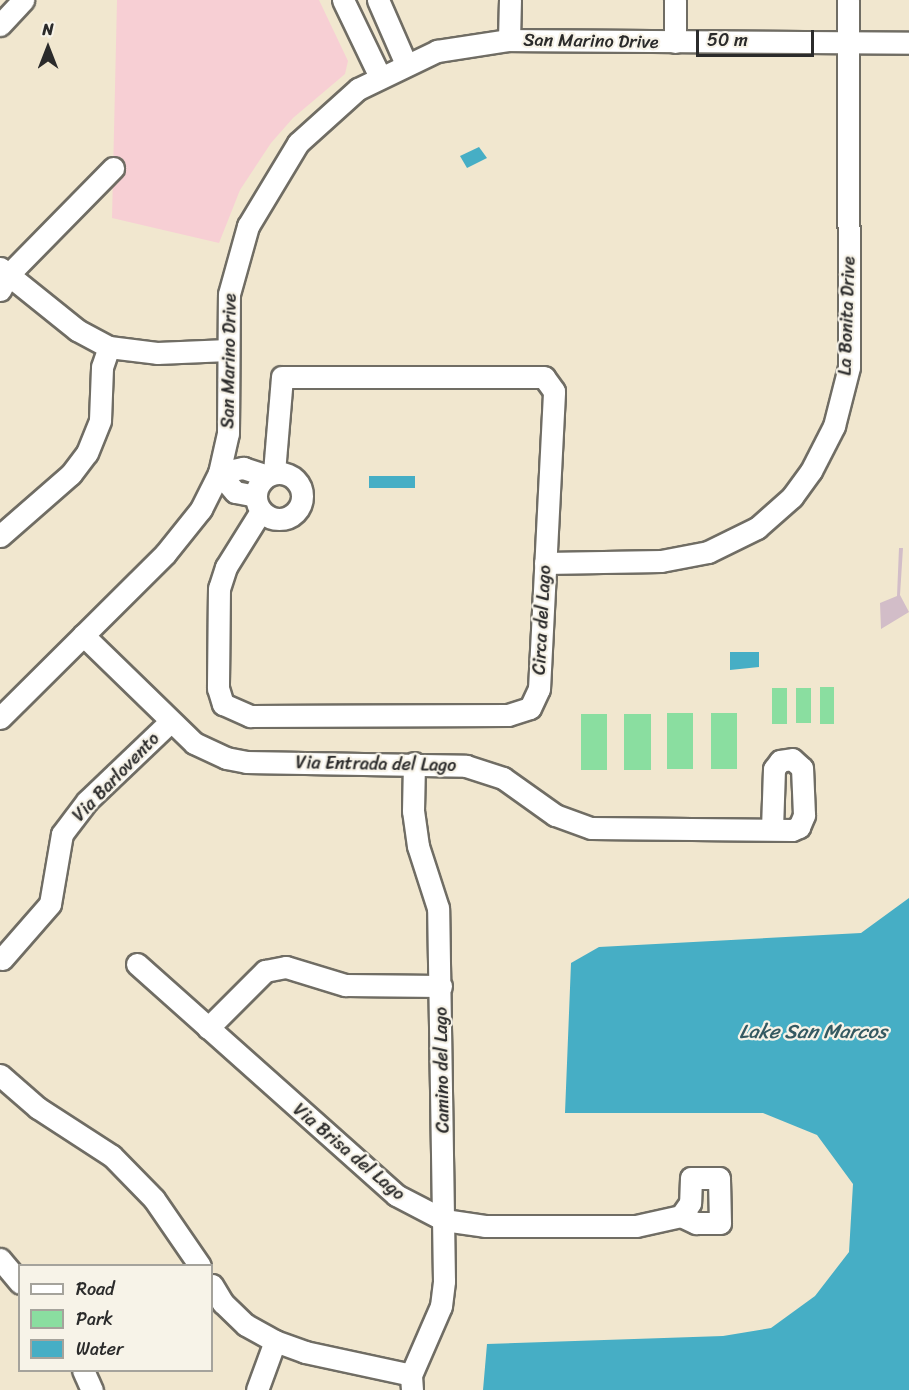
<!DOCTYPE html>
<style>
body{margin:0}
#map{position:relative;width:909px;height:1390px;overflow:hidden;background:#f1e7cf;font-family:Sriracha,sans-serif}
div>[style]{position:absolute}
.built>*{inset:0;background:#f7cfd4}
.industrial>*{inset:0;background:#d2bdc8}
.green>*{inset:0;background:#8adea0;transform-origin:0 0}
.water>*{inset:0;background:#46aec5;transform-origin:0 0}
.roads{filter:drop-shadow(2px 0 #706d64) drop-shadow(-2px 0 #706d64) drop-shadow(0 2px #706d64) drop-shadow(0 -2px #706d64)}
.minor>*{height:21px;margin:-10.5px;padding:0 10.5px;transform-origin:10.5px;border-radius:10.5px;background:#fff}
.minor>.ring{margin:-10.5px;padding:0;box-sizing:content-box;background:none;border:21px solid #fff;border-radius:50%}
span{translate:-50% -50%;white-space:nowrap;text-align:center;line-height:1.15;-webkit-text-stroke:4.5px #f7f3e8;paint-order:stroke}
.street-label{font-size:18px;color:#2b2b2b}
.water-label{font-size:20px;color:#345961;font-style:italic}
.legend{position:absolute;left:18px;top:1264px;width:195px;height:108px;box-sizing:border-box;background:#f7f3e8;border:2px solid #a5a39c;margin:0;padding:8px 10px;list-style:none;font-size:18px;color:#2b2b2b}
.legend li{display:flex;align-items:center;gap:12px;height:30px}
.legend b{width:30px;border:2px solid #a5a39c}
.north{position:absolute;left:18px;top:18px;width:60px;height:60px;-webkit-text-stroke:4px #f7f3e8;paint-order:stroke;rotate:0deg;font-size:16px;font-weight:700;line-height:24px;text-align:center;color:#2b2b2b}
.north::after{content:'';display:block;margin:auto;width:21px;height:27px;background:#2b2b2b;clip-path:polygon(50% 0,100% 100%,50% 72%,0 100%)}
.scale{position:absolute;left:696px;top:30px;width:118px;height:27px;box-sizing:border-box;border:3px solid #2b2b2b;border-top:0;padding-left:8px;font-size:18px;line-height:21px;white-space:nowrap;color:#2b2b2b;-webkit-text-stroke:4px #f7f3e8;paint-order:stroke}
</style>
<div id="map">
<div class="built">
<i style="clip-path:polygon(117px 0,319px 0,348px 61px,345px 74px,293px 118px,271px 143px,240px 190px,219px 243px,112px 218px)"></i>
</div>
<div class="industrial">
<i style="clip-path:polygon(899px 548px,903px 548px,900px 595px,909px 612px,881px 629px,880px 603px,897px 596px)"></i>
</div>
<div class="green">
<i style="left:820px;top:687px;width:14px;height:37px"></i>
<i style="left:772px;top:688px;width:15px;height:36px"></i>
<i style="left:796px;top:688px;width:15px;height:35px"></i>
<i style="left:667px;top:713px;width:26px;height:56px"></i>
<i style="left:711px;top:713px;width:26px;height:56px"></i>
<i style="left:581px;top:714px;width:26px;height:56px"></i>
<i style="left:624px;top:714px;width:27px;height:56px"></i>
</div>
<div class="water">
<i style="clip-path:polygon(479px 147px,487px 158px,467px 168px,460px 156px)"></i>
<i style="left:369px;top:476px;width:46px;height:12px"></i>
<i style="clip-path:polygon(730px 652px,759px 652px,759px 667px,730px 670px)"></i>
<i style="clip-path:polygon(909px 898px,909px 1390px,483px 1390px,487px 1344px,723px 1336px,771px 1328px,815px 1296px,849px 1252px,853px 1184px,817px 1135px,763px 1113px,565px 1113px,571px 963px,599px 947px,861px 933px)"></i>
</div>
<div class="roads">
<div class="minor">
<i style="left:343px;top:0;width:85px;rotate:64.3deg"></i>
<i style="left:378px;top:0;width:70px;rotate:66.4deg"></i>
<i style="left:675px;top:0;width:42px;rotate:90deg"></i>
<i style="left:0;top:25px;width:34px;rotate:-47deg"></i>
<i style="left:509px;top:40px;width:40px;rotate:-88.6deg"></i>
<i style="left:0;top:268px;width:99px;rotate:38.8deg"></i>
<i style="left:77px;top:330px;width:36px;rotate:28deg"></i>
<i style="left:109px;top:347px;width:48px;rotate:7.1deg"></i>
<i style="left:157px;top:353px;width:71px;rotate:-2.4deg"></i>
<i style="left:0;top:290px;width:17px;rotate:-62deg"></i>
<i style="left:8px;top:275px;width:150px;rotate:-45.5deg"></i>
<i class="ring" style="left:256px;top:473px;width:25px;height:25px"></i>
<i style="left:256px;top:496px;width:21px;rotate:-169deg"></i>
<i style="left:235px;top:492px;width:25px;rotate:-130deg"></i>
<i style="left:219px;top:473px;width:25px;rotate:-12deg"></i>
<i style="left:243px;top:468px;width:25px;rotate:18deg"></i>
<i style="left:261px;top:511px;width:66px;rotate:122deg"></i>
<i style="left:226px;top:567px;width:22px;rotate:108deg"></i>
<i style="left:219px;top:588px;width:100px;rotate:90.6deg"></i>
<i style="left:218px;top:688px;width:17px;rotate:73deg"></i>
<i style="left:223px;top:704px;width:30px;rotate:24deg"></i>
<i style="left:250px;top:716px;width:258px;rotate:-0.2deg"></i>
<i style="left:508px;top:715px;width:23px;rotate:-18deg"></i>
<i style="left:530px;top:708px;width:21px;rotate:-65deg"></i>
<i style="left:539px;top:689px;width:298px;rotate:-87.1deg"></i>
<i style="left:554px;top:391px;width:17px;rotate:-126deg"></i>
<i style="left:544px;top:377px;width:262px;rotate:180deg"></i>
<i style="left:282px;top:377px;width:96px;rotate:94.8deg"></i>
<i style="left:0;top:536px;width:94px;rotate:-41.1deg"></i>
<i style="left:71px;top:474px;width:26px;rotate:-53deg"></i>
<i style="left:87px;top:453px;width:35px;rotate:-68deg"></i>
<i style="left:100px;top:420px;width:53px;rotate:-87.8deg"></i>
<i style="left:102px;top:367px;width:21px;rotate:-71deg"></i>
<i style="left:545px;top:563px;width:116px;rotate:-1deg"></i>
<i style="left:661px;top:561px;width:48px;rotate:-10.8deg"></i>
<i style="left:708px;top:552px;width:55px;rotate:-26.1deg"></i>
<i style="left:757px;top:528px;width:47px;rotate:-41.5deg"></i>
<i style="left:792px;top:497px;width:32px;rotate:-54deg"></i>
<i style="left:811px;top:471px;width:51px;rotate:-62.9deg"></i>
<i style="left:834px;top:426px;width:61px;rotate:-75.7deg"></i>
<i style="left:849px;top:367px;width:367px;rotate:-90.2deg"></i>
<i style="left:83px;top:635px;width:155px;rotate:44.2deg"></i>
<i style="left:194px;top:743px;width:35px;rotate:25deg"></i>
<i style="left:226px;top:758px;width:20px;rotate:11deg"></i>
<i style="left:246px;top:762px;width:220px;rotate:1deg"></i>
<i style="left:466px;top:766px;width:39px;rotate:18deg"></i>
<i style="left:503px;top:778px;width:64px;rotate:35.4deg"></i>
<i style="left:555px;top:815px;width:38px;rotate:20deg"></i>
<i style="left:591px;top:828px;width:201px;rotate:0.6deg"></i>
<i style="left:792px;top:830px;width:8px;rotate:-23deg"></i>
<i style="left:799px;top:827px;width:13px;rotate:-67deg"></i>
<i style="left:804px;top:815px;width:47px;rotate:-92.4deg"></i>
<i style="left:802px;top:768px;width:13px;rotate:-138deg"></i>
<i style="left:792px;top:759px;width:12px;rotate:171deg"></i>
<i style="left:780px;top:761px;width:10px;rotate:127deg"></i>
<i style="left:774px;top:769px;width:60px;rotate:91.9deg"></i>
<i style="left:0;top:718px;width:233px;rotate:-44.8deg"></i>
<i style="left:165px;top:554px;width:58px;rotate:-51.3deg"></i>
<i style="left:201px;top:509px;width:40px;rotate:-63.4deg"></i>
<i style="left:219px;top:473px;width:41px;rotate:-77.3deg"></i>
<i style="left:228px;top:433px;width:139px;rotate:-89.6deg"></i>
<i style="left:229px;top:294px;width:71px;rotate:-74.4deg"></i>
<i style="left:248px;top:226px;width:97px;rotate:-58.9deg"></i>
<i style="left:298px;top:143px;width:81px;rotate:-42deg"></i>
<i style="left:358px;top:89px;width:88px;rotate:-25.7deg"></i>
<i style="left:437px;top:51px;width:73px;rotate:-8.7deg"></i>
<i style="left:509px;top:40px;width:400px;rotate:0.4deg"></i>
<i style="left:2px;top:959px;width:73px;rotate:-48.9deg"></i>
<i style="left:50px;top:904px;width:71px;rotate:-80.3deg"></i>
<i style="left:62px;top:834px;width:41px;rotate:-52.9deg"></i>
<i style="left:87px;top:801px;width:115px;rotate:-43.6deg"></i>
<i style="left:137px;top:964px;width:347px;rotate:41.7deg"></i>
<i style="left:396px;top:1195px;width:54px;rotate:27.5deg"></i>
<i style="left:444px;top:1220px;width:41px;rotate:8.3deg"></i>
<i style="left:485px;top:1226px;width:151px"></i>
<i style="left:636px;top:1226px;width:46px;rotate:-12.5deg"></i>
<i style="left:681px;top:1216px;width:17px;rotate:25deg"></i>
<i style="left:696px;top:1223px;width:24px"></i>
<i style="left:720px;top:1223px;width:45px;rotate:-91.3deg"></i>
<i style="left:719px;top:1178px;width:28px;rotate:180deg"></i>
<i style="left:691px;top:1178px;width:25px;rotate:92deg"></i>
<i style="left:690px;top:1203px;width:16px;rotate:125deg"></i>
<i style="left:208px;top:1028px;width:81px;rotate:-45deg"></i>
<i style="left:265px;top:971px;width:21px;rotate:-11deg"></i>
<i style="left:286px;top:967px;width:62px;rotate:17deg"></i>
<i style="left:345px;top:985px;width:96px;rotate:0.6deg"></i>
<i style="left:0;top:1075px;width:50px;rotate:41deg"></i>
<i style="left:38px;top:1108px;width:88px;rotate:33deg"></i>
<i style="left:112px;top:1156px;width:60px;rotate:45.7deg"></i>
<i style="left:154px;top:1199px;width:81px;rotate:55.5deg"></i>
<i style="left:0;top:1259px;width:31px;rotate:50deg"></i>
<i style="left:212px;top:1285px;width:21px;rotate:59deg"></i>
<i style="left:223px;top:1303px;width:32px;rotate:44deg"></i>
<i style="left:246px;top:1325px;width:33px;rotate:29deg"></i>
<i style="left:275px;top:1341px;width:32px;rotate:20deg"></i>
<i style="left:305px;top:1352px;width:108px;rotate:12.2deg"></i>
<i style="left:83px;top:1370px;width:22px;rotate:66deg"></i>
<i style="left:257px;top:1390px;width:52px;rotate:-69.8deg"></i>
<i style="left:412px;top:1390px;width:15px;rotate:-94deg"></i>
<i style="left:411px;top:1375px;width:75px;rotate:-66.5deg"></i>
<i style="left:441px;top:1306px;width:25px;rotate:-83deg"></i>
<i style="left:444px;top:1281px;width:373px;rotate:-90.9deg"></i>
<i style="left:438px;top:908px;width:65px;rotate:-107.9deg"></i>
<i style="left:418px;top:846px;width:35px;rotate:-98deg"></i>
<i style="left:413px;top:811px;width:48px;rotate:-88.8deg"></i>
</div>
</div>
<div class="street-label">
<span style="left:591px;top:41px;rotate:1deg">San Marino Drive</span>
<span style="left:847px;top:316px;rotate:-88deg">La Bonita Drive</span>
<span style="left:229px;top:361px;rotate:-89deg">San Marino Drive</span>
<span style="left:542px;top:620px;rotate:-87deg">Circa del Lago</span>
<span style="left:376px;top:764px;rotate:1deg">Via Entrada del Lago</span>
<span style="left:116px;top:777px;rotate:-46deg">Via Barlovento</span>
<span style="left:442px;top:1070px;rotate:-91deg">Camino del Lago</span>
<span style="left:349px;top:1152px;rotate:40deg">Via Brisa del Lago</span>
</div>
<div class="water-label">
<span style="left:813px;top:1031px">Lake San Marcos</span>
</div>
<ul class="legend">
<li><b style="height:8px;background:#fff"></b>Road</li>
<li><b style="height:16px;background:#8adea0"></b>Park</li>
<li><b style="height:16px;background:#46aec5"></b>Water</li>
</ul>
<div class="north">N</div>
<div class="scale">50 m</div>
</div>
